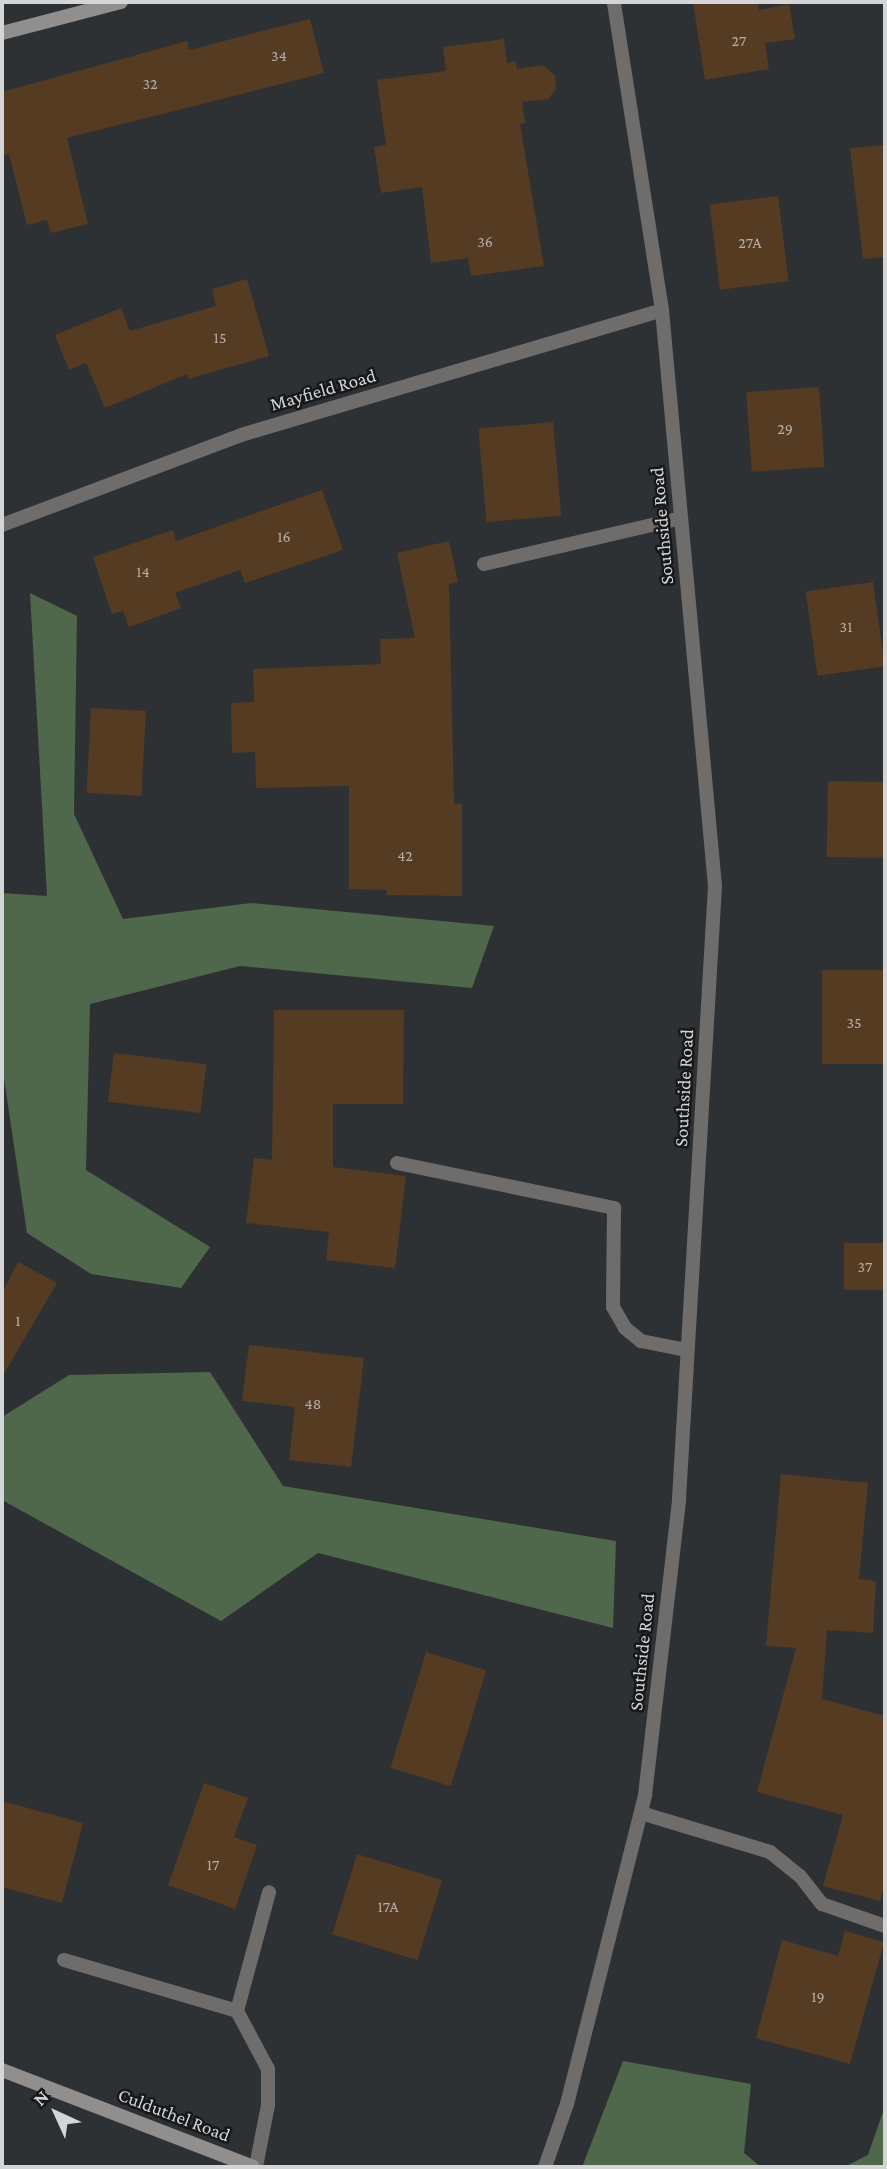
<!DOCTYPE html>
<style>
body{margin:0}
#map{position:relative;width:887px;height:2169px;overflow:hidden;background:#2e3134;font-family:"Crimson Pro",serif}
div>[style]{position:absolute}
.forest>*{inset:0;background:#4f674a}
.building>*{inset:0;background:#563b23;transform-origin:0 0}
.service>*{height:14px;margin:-7px;padding:0 7px;transform-origin:7px;border-radius:7px;background:#6f6d6c}
.minor>*{height:14px;margin:-7px;padding:0 7px;transform-origin:7px;border-radius:7px;background:#6f6d6c}
.tertiary>*{height:14px;margin:-7px;padding:0 7px;transform-origin:7px;border-radius:7px;background:#6f6d6c}
.secondary>*{height:14px;margin:-7px;padding:0 7px;transform-origin:7px;border-radius:7px;background:#918f8d}
span{translate:-50% -50%;white-space:nowrap;text-align:center;line-height:1.15;-webkit-text-stroke:5px #17181a;paint-order:stroke}
.number-label{font-size:16px;color:#b4aeaa}
.number-label span{-webkit-text-stroke-width:0}
.street-label{font-size:19px;color:#d3d5d7}
.frame{position:absolute;inset:0;border:4px solid #d3d5d7;pointer-events:none}
.north{position:absolute;left:21px;top:2078px;width:70px;height:70px;-webkit-text-stroke:5px #17181a;paint-order:stroke;rotate:315deg;font-size:19px;font-weight:700;line-height:28px;text-align:center;color:#d3d5d7}
.north::after{content:'';display:block;margin:auto;width:24px;height:32px;background:#d3d5d7;clip-path:polygon(50% 0,100% 100%,50% 72%,0 100%)}
</style>
<div id="map">
<div class="forest">
<i style="clip-path:polygon(30px 593px,77px 616px,74px 814px,123px 919px,251px 903px,494px 926px,472px 988px,240px 966px,90px 1004px,86px 1170px,210px 1247px,181px 1288px,91px 1274px,27px 1233px,2px 1065px,2px 893px,47px 896px)"></i>
<i style="clip-path:polygon(210px 1372px,283px 1486px,616px 1541px,613px 1628px,318px 1553px,221px 1621px,2px 1500px,2px 1417px,69px 1375px)"></i>
<i style="clip-path:polygon(623px 2061px,751px 2084px,744px 2153px,761px 2167px,582px 2167px)"></i>
<i style="clip-path:polygon(885px 2106px,885px 2167px,844px 2167px,868px 2155px)"></i>
</div>
<div class="building">
<i style="clip-path:polygon(693px 2px,758px 2px,759px 10px,789px 4px,795px 39px,765px 43px,769px 69px,705px 80px)"></i>
<i style="clip-path:polygon(310px 19px,324px 73px,67px 138px,88px 224px,51px 233px,47px 220px,27px 225px,9px 154px,2px 156px,2px 92px,187px 41px,189px 50px)"></i>
<i style="clip-path:polygon(504px 39px,507px 63px,516px 61px,517px 69px,543px 65px,555px 76px,556px 89px,548px 99px,522px 102px,525px 123px,520px 124px,544px 266px,471px 276px,468px 258px,431px 263px,422px 187px,381px 193px,374px 147px,386px 145px,377px 80px,446px 71px,443px 47px)"></i>
<i style="clip-path:polygon(885px 145px,885px 257px,863px 259px,850px 148px)"></i>
<i style="left:778px;top:196px;width:86px;height:69px;rotate:83deg"></i>
<i style="clip-path:polygon(247px 279px,269px 356px,188px 379px,187px 374px,105px 408px,86px 363px,69px 370px,55px 335px,121px 308px,130px 331px,216px 306px,212px 289px)"></i>
<i style="left:819px;top:387px;width:80px;height:73px;rotate:86deg"></i>
<i style="left:553px;top:422px;width:94px;height:75px;rotate:85deg"></i>
<i style="clip-path:polygon(322px 490px,343px 550px,245px 583px,240px 570px,175px 593px,181px 608px,129px 627px,123px 611px,112px 614px,93px 557px,173px 530px,176px 541px)"></i>
<i style="clip-path:polygon(449px 541px,458px 582px,449px 584px,454px 804px,462px 804px,462px 896px,386px 895px,387px 890px,349px 889px,349px 786px,256px 788px,255px 752px,232px 753px,231px 703px,254px 702px,253px 669px,381px 664px,380px 639px,415px 638px,397px 553px)"></i>
<i style="left:873px;top:582px;width:85px;height:68px;rotate:82deg"></i>
<i style="left:91px;top:708px;width:55px;height:85px;rotate:3deg"></i>
<i style="left:828px;top:781px;width:57px;height:76px;rotate:1deg"></i>
<i style="left:885px;top:970px;width:94px;height:63px;rotate:90deg"></i>
<i style="clip-path:polygon(274px 1010px,404px 1010px,403px 1104px,333px 1104px,333px 1167px,406px 1176px,395px 1268px,326px 1260px,329px 1232px,246px 1223px,254px 1158px,272px 1160px)"></i>
<i style="left:114px;top:1053px;width:93px;height:49px;rotate:7deg"></i>
<i style="left:885px;top:1243px;width:47px;height:41px;rotate:90deg"></i>
<i style="clip-path:polygon(18px 1262px,57px 1283px,2px 1377px,2px 1293px)"></i>
<i style="clip-path:polygon(249px 1345px,364px 1358px,351px 1467px,289px 1460px,295px 1407px,242px 1401px)"></i>
<i style="clip-path:polygon(781px 1474px,868px 1483px,859px 1579px,876px 1581px,873px 1633px,827px 1630px,822px 1699px,885px 1716px,885px 1882px,880px 1901px,823px 1886px,843px 1815px,757px 1792px,796px 1648px,766px 1646px)"></i>
<i style="left:426px;top:1652px;width:63px;height:121px;rotate:17deg"></i>
<i style="clip-path:polygon(204px 1783px,248px 1798px,234px 1837px,257px 1845px,235px 1909px,168px 1885px)"></i>
<i style="clip-path:polygon(2px 1801px,83px 1823px,62px 1903px,2px 1887px)"></i>
<i style="left:357px;top:1854px;width:89px;height:84px;rotate:17deg"></i>
<i style="clip-path:polygon(845px 1931px,884px 1942px,850px 2064px,756px 2038px,782px 1940px,838px 1956px)"></i>
</div>
<div class="service">
<i style="left:484px;top:564px;width:202px;rotate:-13.1deg"></i>
<i style="left:397px;top:1163px;width:222px;rotate:11.7deg"></i>
<i style="left:614px;top:1208px;width:99px;rotate:90.6deg"></i>
<i style="left:613px;top:1307px;width:24px;rotate:60deg"></i>
<i style="left:625px;top:1328px;width:21px;rotate:39deg"></i>
<i style="left:641px;top:1341px;width:47px;rotate:11.1deg"></i>
<i style="left:641px;top:1813px;width:135px;rotate:16.8deg"></i>
<i style="left:770px;top:1852px;width:38px;rotate:39deg"></i>
<i style="left:800px;top:1876px;width:36px;rotate:52deg"></i>
<i style="left:822px;top:1904px;width:67px;rotate:19.2deg"></i>
<i style="left:64px;top:1960px;width:180px;rotate:16.4deg"></i>
<i style="left:237px;top:2011px;width:66px;rotate:61.9deg"></i>
<i style="left:268px;top:2069px;width:36px;rotate:90deg"></i>
<i style="left:268px;top:2105px;width:63px;rotate:101deg"></i>
<i style="left:237px;top:2011px;width:123px;rotate:-74.9deg"></i>
</div>
<div class="minor">
<i style="left:2px;top:525px;width:255px;rotate:-20.6deg"></i>
<i style="left:241px;top:435px;width:439px;rotate:-16.5deg"></i>
</div>
<div class="tertiary">
<i style="left:545px;top:2167px;width:67px;rotate:-70.8deg"></i>
<i style="left:567px;top:2104px;width:319px;rotate:-75.8deg"></i>
<i style="left:645px;top:1795px;width:298px;rotate:-83.4deg"></i>
<i style="left:679px;top:1499px;width:614px;rotate:-86.64deg"></i>
<i style="left:715px;top:886px;width:578px;rotate:-95.26deg"></i>
<i style="left:662px;top:310px;width:312px;rotate:-98.9deg"></i>
</div>
<div class="secondary">
<i style="left:2px;top:33px;width:123px;rotate:-14.6deg"></i>
<i style="left:2px;top:2070px;width:269px;rotate:21.1deg"></i>
</div>
<div class="number-label">
<span style="left:739px;top:41px">27</span>
<span style="left:279px;top:56px">34</span>
<span style="left:150px;top:84px">32</span>
<span style="left:485px;top:242px">36</span>
<span style="left:750px;top:243px">27A</span>
<span style="left:220px;top:338px">15</span>
<span style="left:785px;top:429px">29</span>
<span style="left:284px;top:537px">16</span>
<span style="left:143px;top:572px">14</span>
<span style="left:846px;top:627px">31</span>
<span style="left:405px;top:856px">42</span>
<span style="left:854px;top:1023px">35</span>
<span style="left:865px;top:1267px">37</span>
<span style="left:18px;top:1321px">1</span>
<span style="left:313px;top:1404px">48</span>
<span style="left:213px;top:1865px">17</span>
<span style="left:388px;top:1907px">17A</span>
<span style="left:818px;top:1997px">19</span>
</div>
<div class="street-label">
<span style="left:323px;top:390px;rotate:-16deg">Mayfield Road</span>
<span style="left:662px;top:526px;rotate:-95deg">Southside Road</span>
<span style="left:684px;top:1088px;rotate:-87deg">Southside Road</span>
<span style="left:642px;top:1652px;rotate:-84deg">Southside Road</span>
<span style="left:174px;top:2115px;rotate:21deg">Culduthel Road</span>
</div>
<div class="frame"></div>
<div class="north">N</div>
</div>
